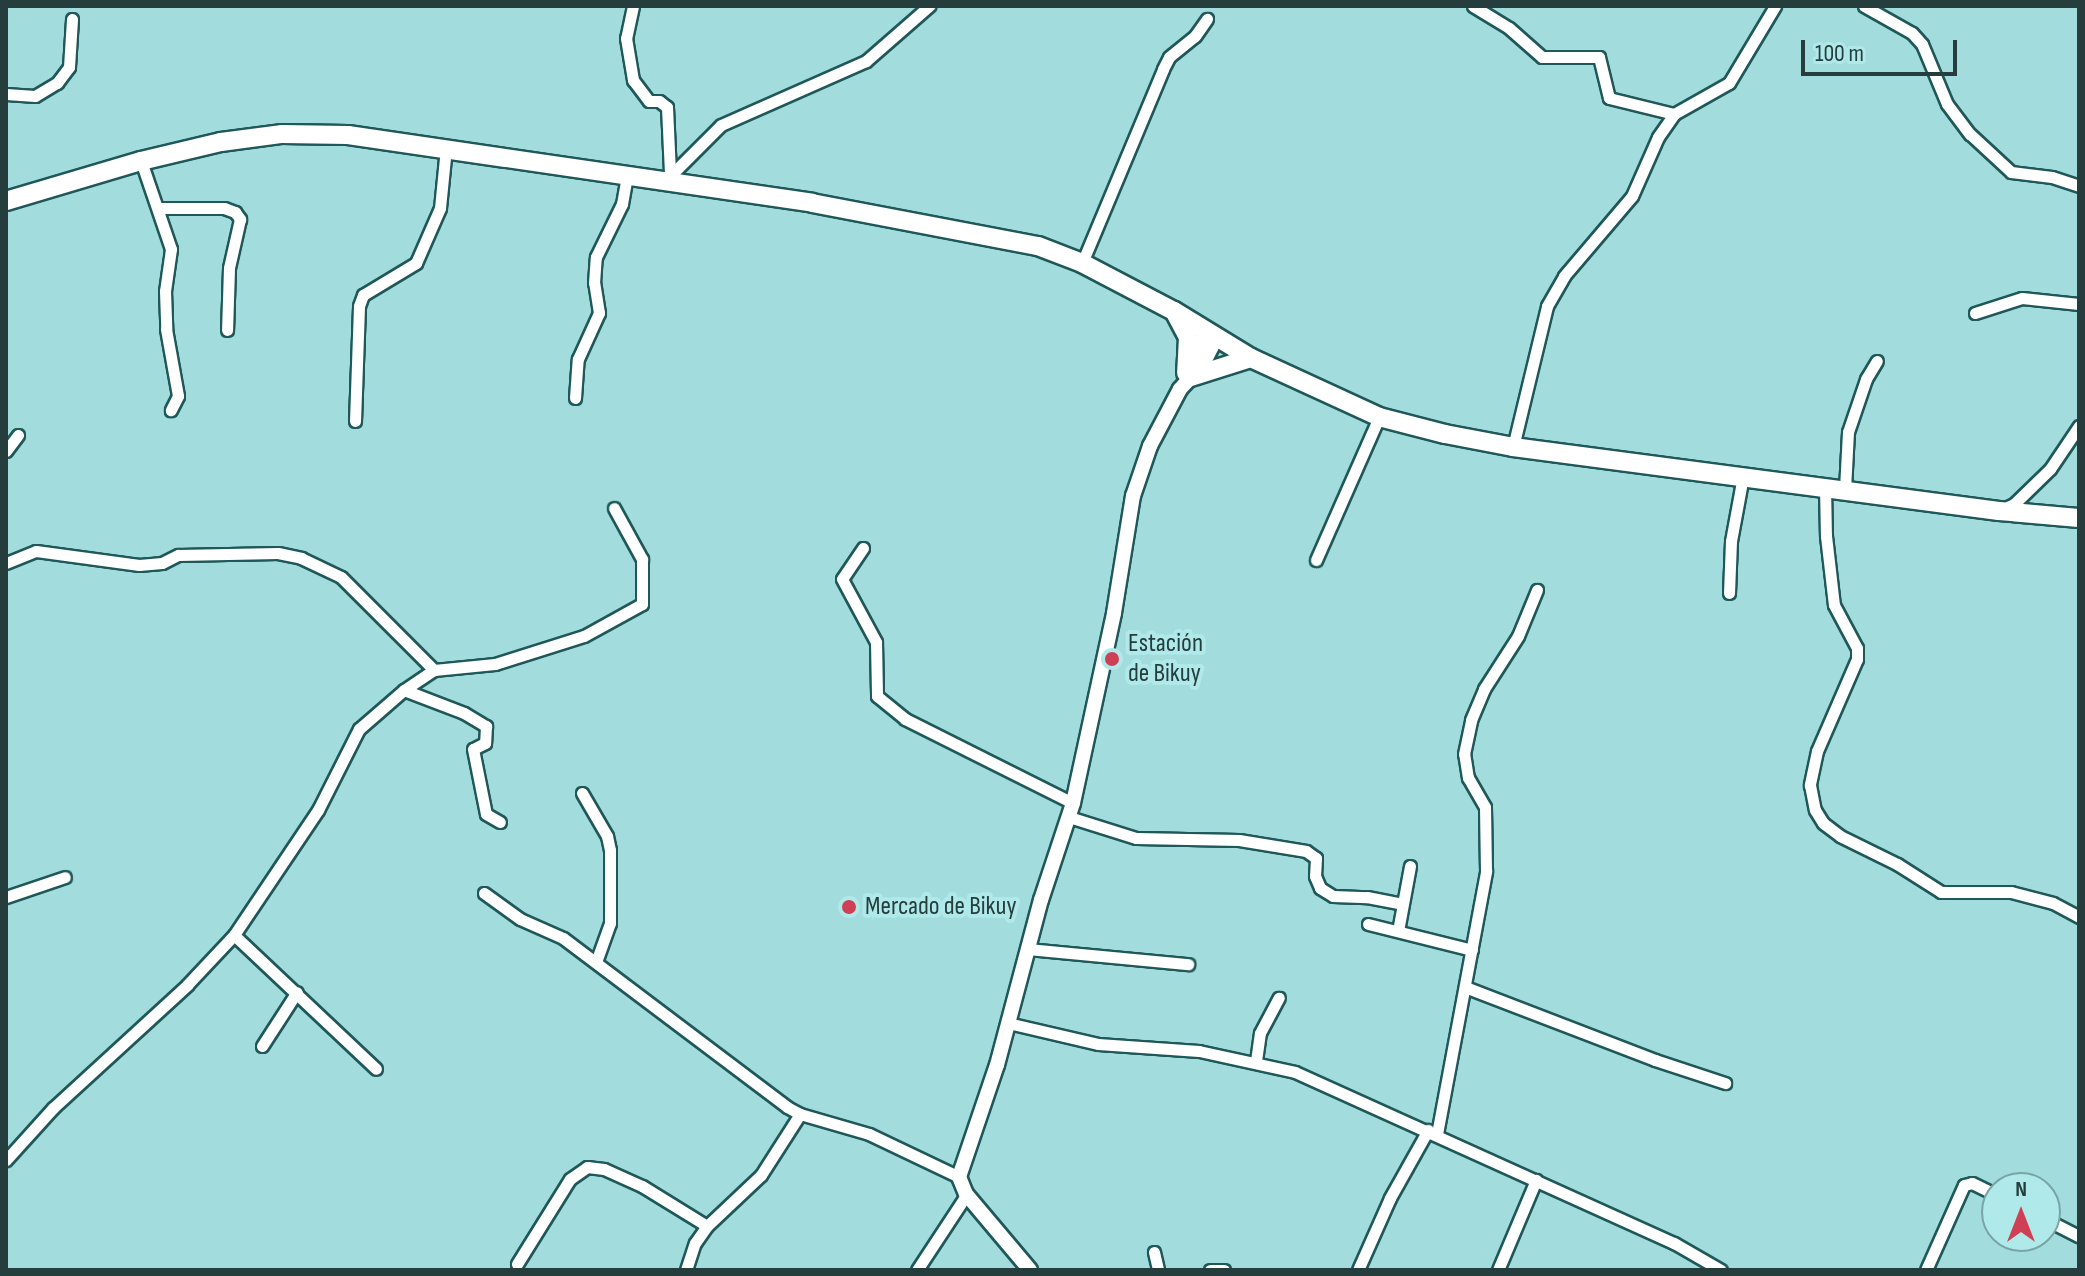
<!DOCTYPE html>
<meta charset="utf-8">
<style>
body{margin:0}
#map{position:relative;width:2085px;height:1276px;overflow:hidden;background:#a3dcdd;font-family:"Sofia Sans Condensed",sans-serif}
div>[style]{position:absolute}
.roads{filter:drop-shadow(2px 0 #1f5859) drop-shadow(-2px 0 #1f5859) drop-shadow(0 2px #1f5859) drop-shadow(0 -2px #1f5859)}
.minor>*{height:11px;margin:-5.5px;padding:0 5.5px;transform-origin:5.5px;border-radius:5.5px;background:#fff}
.tertiary>*{height:14px;margin:-7px;padding:0 7px;transform-origin:7px;border-radius:7px;background:#fff}
.primary>*{height:18px;margin:-9px;padding:0 9px;transform-origin:9px;border-radius:9px;background:#fff}
.dots>*{width:22px;height:22px;translate:-50% -50%;box-sizing:border-box;border:4px solid #b0e9ea;border-radius:50%}
span{translate:-50% -50%;white-space:nowrap;text-align:center;line-height:1.15;-webkit-text-stroke:8px #b0e9ea;paint-order:stroke}
.poi-label{font-size:26px;color:#263d3e}
.left{translate:0 -50%;text-align:left}
.frame{position:absolute;inset:0;border:8px solid #263d3e;pointer-events:none}
.north{position:absolute;left:1981px;top:1172px;width:80px;height:80px;box-sizing:border-box;background:#b0e9ea;border:2px solid #79a4a5;border-radius:50%;rotate:0deg;font-size:22px;font-weight:700;line-height:32px;text-align:center;color:#263d3e}
.north::after{content:'';display:block;margin:auto;width:28px;height:36px;background:#d04054;clip-path:polygon(50% 0,100% 100%,50% 72%,0 100%)}
.scale{position:absolute;left:1801px;top:40px;width:156px;height:36px;box-sizing:border-box;border:4px solid #263d3e;border-top:0;padding-left:10px;font-size:24px;line-height:28px;white-space:nowrap;color:#263d3e;-webkit-text-stroke:6px #b0e9ea;paint-order:stroke}
</style>
<div id="map">
<div class="roads">
<div class="minor">
<i style="left:633px;top:6px;width:33px;rotate:102deg"></i>
<i style="left:626px;top:38px;width:43px;rotate:80.5deg"></i>
<i style="left:633px;top:80px;width:26px;rotate:53deg"></i>
<i style="left:649px;top:101px;width:10px"></i>
<i style="left:659px;top:101px;width:10px;rotate:37deg"></i>
<i style="left:667px;top:107px;width:67px;rotate:87.4deg"></i>
<i style="left:1473px;top:6px;width:42px;rotate:31.4deg"></i>
<i style="left:1509px;top:28px;width:44px;rotate:41.3deg"></i>
<i style="left:1542px;top:57px;width:57px"></i>
<i style="left:1599px;top:57px;width:42px;rotate:76.3deg"></i>
<i style="left:1609px;top:98px;width:67px;rotate:13.8deg"></i>
<i style="left:1864px;top:6px;width:55px;rotate:29.4deg"></i>
<i style="left:1912px;top:33px;width:15px;rotate:48deg"></i>
<i style="left:1922px;top:44px;width:65px;rotate:67.4deg"></i>
<i style="left:1947px;top:104px;width:38px;rotate:53deg"></i>
<i style="left:1970px;top:134px;width:56px;rotate:42.8deg"></i>
<i style="left:2011px;top:172px;width:41px;rotate:7deg"></i>
<i style="left:2052px;top:177px;width:28px;rotate:18deg"></i>
<i style="left:6px;top:94px;width:29px;rotate:4deg"></i>
<i style="left:35px;top:96px;width:26px;rotate:-31deg"></i>
<i style="left:57px;top:83px;width:20px;rotate:-53deg"></i>
<i style="left:69px;top:67px;width:48px;rotate:-86.4deg"></i>
<i style="left:141px;top:161px;width:93px;rotate:71.2deg"></i>
<i style="left:171px;top:249px;width:42px;rotate:98.1deg"></i>
<i style="left:165px;top:291px;width:38px;rotate:88deg"></i>
<i style="left:166px;top:329px;width:68px;rotate:79.8deg"></i>
<i style="left:178px;top:396px;width:16px;rotate:117deg"></i>
<i style="left:665px;top:181px;width:79px;rotate:-45deg"></i>
<i style="left:721px;top:125px;width:158px;rotate:-23.8deg"></i>
<i style="left:866px;top:61px;width:84px;rotate:-41.1deg"></i>
<i style="left:159px;top:208px;width:65px"></i>
<i style="left:224px;top:208px;width:12px;rotate:20deg"></i>
<i style="left:235px;top:212px;width:9px;rotate:54deg"></i>
<i style="left:240px;top:219px;width:50px;rotate:102.7deg"></i>
<i style="left:229px;top:268px;width:62px;rotate:91.8deg"></i>
<i style="left:1082px;top:263px;width:210px;rotate:-67.3deg"></i>
<i style="left:1163px;top:69px;width:13px;rotate:-63deg"></i>
<i style="left:1169px;top:57px;width:33px;rotate:-39deg"></i>
<i style="left:1195px;top:36px;width:21px;rotate:-55deg"></i>
<i style="left:1975px;top:313px;width:49px;rotate:-17.7deg"></i>
<i style="left:2022px;top:298px;width:57px;rotate:6deg"></i>
<i style="left:575px;top:398px;width:39px;rotate:-86deg"></i>
<i style="left:578px;top:359px;width:51px;rotate:-65.5deg"></i>
<i style="left:599px;top:313px;width:30px;rotate:-99deg"></i>
<i style="left:594px;top:283px;width:26px;rotate:-86deg"></i>
<i style="left:596px;top:257px;width:59px;rotate:-63.9deg"></i>
<i style="left:622px;top:204px;width:29px;rotate:-80deg"></i>
<i style="left:355px;top:421px;width:115px;rotate:-88deg"></i>
<i style="left:359px;top:306px;width:12px;rotate:-70deg"></i>
<i style="left:363px;top:295px;width:62px;rotate:-31.1deg"></i>
<i style="left:416px;top:263px;width:60px;rotate:-66.4deg"></i>
<i style="left:440px;top:208px;width:60px;rotate:-84.3deg"></i>
<i style="left:1513px;top:447px;width:145px;rotate:-76.4deg"></i>
<i style="left:1547px;top:306px;width:34px;rotate:-60deg"></i>
<i style="left:1564px;top:276px;width:105px;rotate:-49.6deg"></i>
<i style="left:1632px;top:196px;width:64px;rotate:-66.2deg"></i>
<i style="left:1658px;top:137px;width:28px;rotate:-55deg"></i>
<i style="left:1674px;top:114px;width:63px;rotate:-29.4deg"></i>
<i style="left:1729px;top:83px;width:90px;rotate:-59.1deg"></i>
<i style="left:6px;top:451px;width:20px;rotate:-53deg"></i>
<i style="left:1825px;top:486px;width:50px;rotate:88.9deg"></i>
<i style="left:1826px;top:536px;width:69px;rotate:83.4deg"></i>
<i style="left:1834px;top:605px;width:49px;rotate:61.9deg"></i>
<i style="left:1857px;top:648px;width:11px;rotate:90deg"></i>
<i style="left:1857px;top:659px;width:100px;rotate:113.5deg"></i>
<i style="left:1817px;top:751px;width:35px;rotate:102deg"></i>
<i style="left:1810px;top:785px;width:25px;rotate:79deg"></i>
<i style="left:1815px;top:810px;width:15px;rotate:58deg"></i>
<i style="left:1823px;top:823px;width:21px;rotate:37deg"></i>
<i style="left:1840px;top:836px;width:64px;rotate:26.2deg"></i>
<i style="left:1897px;top:864px;width:52px;rotate:32.5deg"></i>
<i style="left:1941px;top:892px;width:70px"></i>
<i style="left:2011px;top:892px;width:43px;rotate:14.7deg"></i>
<i style="left:2053px;top:903px;width:30px;rotate:28deg"></i>
<i style="left:1845px;top:489px;width:57px;rotate:-87deg"></i>
<i style="left:1848px;top:432px;width:56px;rotate:-71.2deg"></i>
<i style="left:1866px;top:379px;width:21px;rotate:-59deg"></i>
<i style="left:2003px;top:509px;width:12px;rotate:-24deg"></i>
<i style="left:2014px;top:504px;width:50px;rotate:-44.2deg"></i>
<i style="left:2050px;top:469px;width:52px;rotate:-56deg"></i>
<i style="left:863px;top:548px;width:37px;rotate:124deg"></i>
<i style="left:842px;top:579px;width:72px;rotate:61.6deg"></i>
<i style="left:876px;top:642px;width:54px;rotate:88.9deg"></i>
<i style="left:877px;top:696px;width:36px;rotate:39deg"></i>
<i style="left:905px;top:719px;width:188px;rotate:26.6deg"></i>
<i style="left:1316px;top:560px;width:156px;rotate:-66.2deg"></i>
<i style="left:6px;top:563px;width:32px;rotate:-22deg"></i>
<i style="left:36px;top:551px;width:104px;rotate:7.7deg"></i>
<i style="left:139px;top:565px;width:23px;rotate:-5deg"></i>
<i style="left:162px;top:563px;width:18px;rotate:-27deg"></i>
<i style="left:178px;top:555px;width:100px;rotate:-1.1deg"></i>
<i style="left:278px;top:553px;width:24px;rotate:12deg"></i>
<i style="left:301px;top:558px;width:44px;rotate:25.4deg"></i>
<i style="left:341px;top:577px;width:132px;rotate:45deg"></i>
<i style="left:1729px;top:593px;width:52px;rotate:-87.8deg"></i>
<i style="left:1731px;top:541px;width:66px;rotate:-79.5deg"></i>
<i style="left:404px;top:690px;width:36px;rotate:-34deg"></i>
<i style="left:434px;top:670px;width:61px;rotate:-5.6deg"></i>
<i style="left:495px;top:664px;width:93px;rotate:-17.5deg"></i>
<i style="left:584px;top:636px;width:66px;rotate:-28.9deg"></i>
<i style="left:642px;top:604px;width:45px;rotate:-90deg"></i>
<i style="left:642px;top:559px;width:58px;rotate:-118.8deg"></i>
<i style="left:582px;top:793px;width:50px;rotate:59.8deg"></i>
<i style="left:607px;top:836px;width:14px;rotate:78deg"></i>
<i style="left:610px;top:850px;width:73px;rotate:90deg"></i>
<i style="left:610px;top:923px;width:41px;rotate:109.7deg"></i>
<i style="left:1069px;top:817px;width:70px;rotate:17.4deg"></i>
<i style="left:1136px;top:838px;width:103px;rotate:1.1deg"></i>
<i style="left:1239px;top:840px;width:68px;rotate:9.3deg"></i>
<i style="left:1306px;top:851px;width:12px;rotate:35deg"></i>
<i style="left:1316px;top:858px;width:18px;rotate:93deg"></i>
<i style="left:1315px;top:876px;width:13px;rotate:67deg"></i>
<i style="left:1320px;top:888px;width:15px;rotate:32deg"></i>
<i style="left:1333px;top:896px;width:34px;rotate:2deg"></i>
<i style="left:1367px;top:897px;width:36px;rotate:11deg"></i>
<i style="left:484px;top:893px;width:44px;rotate:35.8deg"></i>
<i style="left:520px;top:919px;width:47px;rotate:23.8deg"></i>
<i style="left:563px;top:938px;width:281px;rotate:37deg"></i>
<i style="left:787px;top:1107px;width:15px;rotate:28deg"></i>
<i style="left:800px;top:1114px;width:72px;rotate:16.2deg"></i>
<i style="left:869px;top:1134px;width:100px;rotate:25.5deg"></i>
<i style="left:6px;top:897px;width:62px;rotate:-18.7deg"></i>
<i style="left:1368px;top:924px;width:107px;rotate:14deg"></i>
<i style="left:1398px;top:931px;width:66px;rotate:-79.5deg"></i>
<i style="left:234px;top:935px;width:195px;rotate:43.3deg"></i>
<i style="left:1028px;top:949px;width:161px;rotate:5.4deg"></i>
<i style="left:1465px;top:987px;width:204px;rotate:21deg"></i>
<i style="left:1655px;top:1060px;width:74px;rotate:18.2deg"></i>
<i style="left:1008px;top:1023px;width:92px;rotate:13.1deg"></i>
<i style="left:1098px;top:1044px;width:101px;rotate:4deg"></i>
<i style="left:1199px;top:1051px;width:98px;rotate:12.3deg"></i>
<i style="left:1295px;top:1072px;width:416px;rotate:24.3deg"></i>
<i style="left:1674px;top:1243px;width:54px;rotate:29.9deg"></i>
<i style="left:262px;top:1046px;width:64px;rotate:-57.1deg"></i>
<i style="left:1256px;top:1061px;width:28px;rotate:-82deg"></i>
<i style="left:1260px;top:1033px;width:40px;rotate:-62deg"></i>
<i style="left:1437px;top:1134px;width:268px;rotate:-79.4deg"></i>
<i style="left:1486px;top:871px;width:64px;rotate:-90.9deg"></i>
<i style="left:1485px;top:807px;width:34px;rotate:-120deg"></i>
<i style="left:1468px;top:778px;width:24px;rotate:-99deg"></i>
<i style="left:1464px;top:754px;width:35px;rotate:-78deg"></i>
<i style="left:1471px;top:720px;width:34px;rotate:-67deg"></i>
<i style="left:1484px;top:689px;width:63px;rotate:-57.3deg"></i>
<i style="left:1518px;top:636px;width:50px;rotate:-67.6deg"></i>
<i style="left:6px;top:1160px;width:70px;rotate:-47.9deg"></i>
<i style="left:53px;top:1108px;width:182px;rotate:-42.5deg"></i>
<i style="left:187px;top:985px;width:69px;rotate:-46.8deg"></i>
<i style="left:234px;top:935px;width:151px;rotate:-56.1deg"></i>
<i style="left:318px;top:810px;width:91px;rotate:-63.2deg"></i>
<i style="left:359px;top:729px;width:60px;rotate:-40.9deg"></i>
<i style="left:404px;top:690px;width:64px;rotate:21deg"></i>
<i style="left:464px;top:713px;width:26px;rotate:31deg"></i>
<i style="left:486px;top:726px;width:17px;rotate:93deg"></i>
<i style="left:485px;top:743px;width:13px;rotate:153deg"></i>
<i style="left:473px;top:749px;width:66px;rotate:78.7deg"></i>
<i style="left:486px;top:814px;width:16px;rotate:30deg"></i>
<i style="left:2045px;top:1219px;width:38px;rotate:27deg"></i>
<i style="left:1154px;top:1252px;width:18px;rotate:77deg"></i>
<i style="left:517px;top:1264px;width:100px;rotate:-58.1deg"></i>
<i style="left:570px;top:1179px;width:21px;rotate:-35deg"></i>
<i style="left:587px;top:1167px;width:17px;rotate:7deg"></i>
<i style="left:604px;top:1169px;width:42px;rotate:24.1deg"></i>
<i style="left:642px;top:1186px;width:76px;rotate:31.6deg"></i>
<i style="left:686px;top:1270px;width:28px;rotate:-72deg"></i>
<i style="left:695px;top:1243px;width:21px;rotate:-55deg"></i>
<i style="left:707px;top:1226px;width:74px;rotate:-43.4deg"></i>
<i style="left:761px;top:1175px;width:72px;rotate:-57.4deg"></i>
<i style="left:917px;top:1270px;width:91px;rotate:-56.7deg"></i>
<i style="left:1210px;top:1270px;width:14px"></i>
<i style="left:1358px;top:1270px;width:79px;rotate:-66deg"></i>
<i style="left:1390px;top:1198px;width:78px;rotate:-60.8deg"></i>
<i style="left:1498px;top:1270px;width:98px;rotate:-67.1deg"></i>
<i style="left:1926px;top:1270px;width:93px;rotate:-65.9deg"></i>
<i style="left:1964px;top:1185px;width:8px;rotate:-14deg"></i>
<i style="left:1972px;top:1183px;width:28px;rotate:26deg"></i>
</div>
<div class="tertiary">
<i style="left:1189px;top:364px;width:38px;rotate:-60deg"></i>
<i style="left:1030px;top:1270px;width:99px;rotate:-130.1deg"></i>
<i style="left:966px;top:1194px;width:18px;rotate:-112deg"></i>
<i style="left:959px;top:1177px;width:118px;rotate:-71.3deg"></i>
<i style="left:997px;top:1065px;width:171px;rotate:-75.1deg"></i>
<i style="left:1041px;top:900px;width:102px;rotate:-71.7deg"></i>
<i style="left:1073px;top:803px;width:194px;rotate:-77.8deg"></i>
<i style="left:1114px;top:613px;width:119px;rotate:-80.8deg"></i>
<i style="left:1133px;top:496px;width:53px;rotate:-71.2deg"></i>
<i style="left:1150px;top:446px;width:64px;rotate:-62.2deg"></i>
<i style="left:1180px;top:389px;width:34px;rotate:-47deg"></i>
<i style="left:1203px;top:364px;width:31px;rotate:-63deg"></i>
</div>
<div class="primary">
<i style="left:6px;top:201px;width:141px;rotate:-16.5deg"></i>
<i style="left:141px;top:161px;width:82px;rotate:-13.4deg"></i>
<i style="left:221px;top:142px;width:62px;rotate:-7.5deg"></i>
<i style="left:282px;top:134px;width:66px;rotate:0.9deg"></i>
<i style="left:348px;top:135px;width:469px;rotate:8.3deg"></i>
<i style="left:812px;top:203px;width:230px;rotate:10.8deg"></i>
<i style="left:1038px;top:246px;width:47px;rotate:21.1deg"></i>
<i style="left:1082px;top:263px;width:104px;rotate:27.6deg"></i>
<i style="left:1174px;top:311px;width:90px;rotate:31.4deg"></i>
<i style="left:1251px;top:358px;width:141px;rotate:24.7deg"></i>
<i style="left:1379px;top:417px;width:68px;rotate:14.4deg"></i>
<i style="left:1445px;top:434px;width:69px;rotate:10.8deg"></i>
<i style="left:1513px;top:447px;width:490px;rotate:7.5deg"></i>
<i style="left:1999px;top:511px;width:80px;rotate:5deg"></i>
<i style="left:1174px;top:311px;width:30px;rotate:62deg"></i>
<i style="left:1188px;top:337px;width:36px;rotate:93deg"></i>
<i style="left:1191px;top:377px;width:63px;rotate:-17.6deg"></i>
</div>
</div>
<div class="dots">
<i style="left:1112px;top:659px;background:#d04054"></i>
<i style="left:849px;top:907px;background:#d04054"></i>
</div>
<div class="poi-label">
<span class="left" style="left:1128px;top:659px">Estación<br>de Bikuy</span>
<span class="left" style="left:865px;top:907px">Mercado de Bikuy</span>
</div>
<div class="frame"></div>
<div class="north">N</div>
<div class="scale">100 m</div>
</div>
